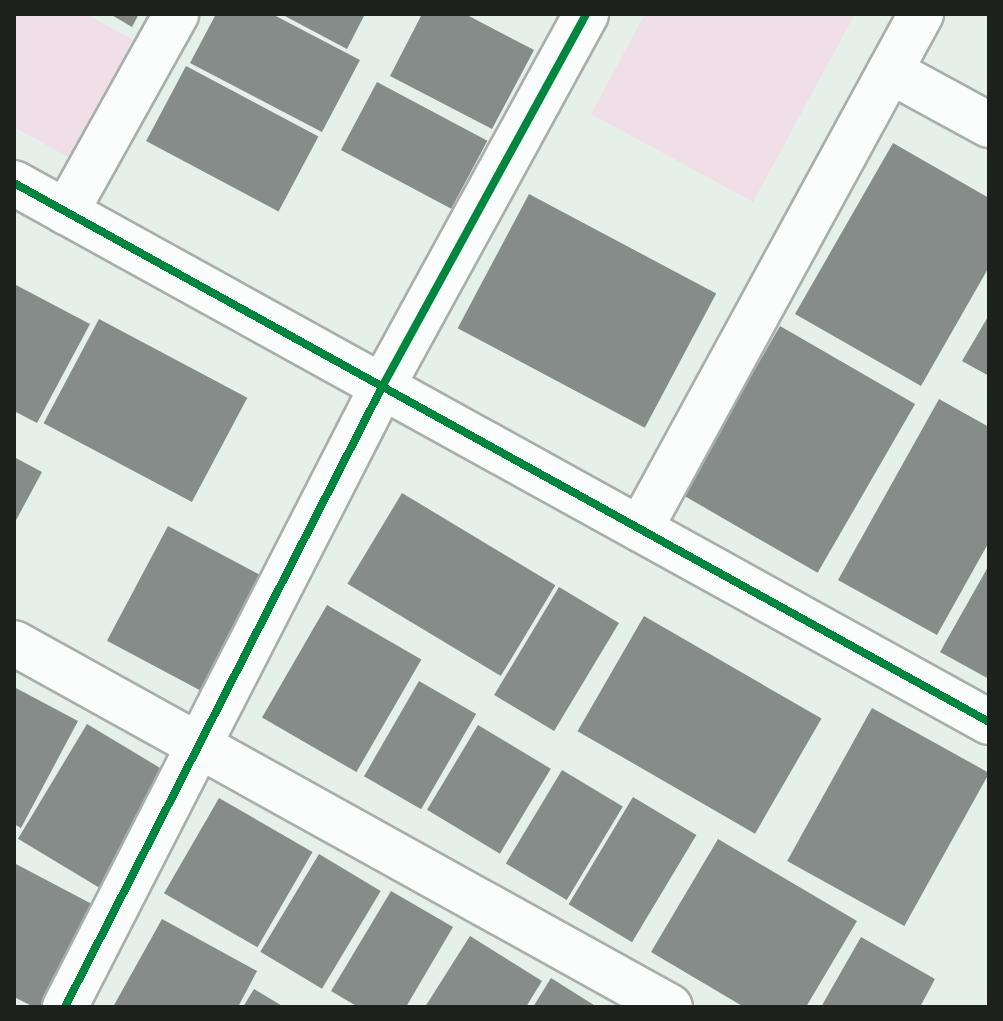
<!DOCTYPE html>
<style>
body{margin:0}
#map{position:relative;width:1003px;height:1021px;overflow:hidden;background:#e6f0eb;font-family:"Space Grotesk",sans-serif}
div>[style]{position:absolute}
.green>*{inset:0;background:#f0dfe6}
.building>*{inset:0;background:#858c89;transform-origin:0 0}
.roads{filter:drop-shadow(2px 0 #a8afab) drop-shadow(-2px 0 #a8afab) drop-shadow(0 2px #a8afab) drop-shadow(0 -2px #a8afab)}
.minor>*{height:44px;margin:-22px;padding:0 22px;transform-origin:22px;border-radius:22px;background:#fbfdfc}
.cycleway>*{height:8px;margin:-4px;padding:0 4px;transform-origin:4px;border-radius:4px;background:#00873e}
span{translate:-50% -50%;white-space:nowrap;text-align:center;line-height:1.15;-webkit-text-stroke:8px #e3f3ea;paint-order:stroke}
.frame{position:absolute;inset:0;border:16px solid #1c211e;pointer-events:none}
</style>
<div id="map">
<div class="green">
<i style="clip-path:polygon(14px 14px,86px 14px,133px 40px,68px 157px,14px 127px)"></i>
<i style="clip-path:polygon(645px 14px,855px 14px,753px 202px,591px 114px)"></i>
</div>
<div class="building">
<i style="clip-path:polygon(110px 14px,139px 14px,132px 27px)"></i>
<i style="clip-path:polygon(216px 14px,272px 14px,360px 60px,322px 132px,190px 63px)"></i>
<i style="clip-path:polygon(281px 14px,365px 14px,347px 49px)"></i>
<i style="clip-path:polygon(422px 14px,465px 14px,534px 50px,492px 129px,390px 76px)"></i>
<i style="left:186px;top:66px;width:150px;height:85px;rotate:28deg"></i>
<i style="left:377px;top:82px;width:125px;height:77px;rotate:28deg"></i>
<i style="clip-path:polygon(893px 143px,989px 198px,989px 267px,921px 386px,795px 314px)"></i>
<i style="left:529px;top:194px;width:212px;height:152px;rotate:28deg"></i>
<i style="clip-path:polygon(14px 284px,90px 324px,37px 423px,14px 411px)"></i>
<i style="clip-path:polygon(989px 315px,989px 376px,962px 361px)"></i>
<i style="left:99px;top:319px;width:168px;height:118px;rotate:28deg"></i>
<i style="left:780px;top:326px;width:156px;height:195px;rotate:30deg"></i>
<i style="clip-path:polygon(939px 399px,989px 427px,989px 542px,937px 635px,838px 580px)"></i>
<i style="clip-path:polygon(14px 457px,42px 472px,14px 524px)"></i>
<i style="left:402px;top:493px;width:179px;height:106px;rotate:31deg"></i>
<i style="left:168px;top:526px;width:126px;height:130px;rotate:28deg"></i>
<i style="clip-path:polygon(989px 565px,989px 679px,940px 652px)"></i>
<i style="left:559px;top:587px;width:70px;height:126px;rotate:31deg"></i>
<i style="left:327px;top:605px;width:109px;height:130px;rotate:30deg"></i>
<i style="left:644px;top:616px;width:205px;height:133px;rotate:30deg"></i>
<i style="left:419px;top:681px;width:66px;height:110px;rotate:30deg"></i>
<i style="clip-path:polygon(14px 687px,78px 721px,21px 828px,14px 824px)"></i>
<i style="left:872px;top:708px;width:134px;height:175px;rotate:29deg"></i>
<i style="left:87px;top:724px;width:109px;height:134px;rotate:31deg"></i>
<i style="left:478px;top:725px;width:85px;height:99px;rotate:31deg"></i>
<i style="left:562px;top:770px;width:71px;height:109px;rotate:31deg"></i>
<i style="left:633px;top:797px;width:74px;height:125px;rotate:31deg"></i>
<i style="left:219px;top:798px;width:108px;height:110px;rotate:30deg"></i>
<i style="clip-path:polygon(718px 839px,857px 921px,806px 1007px,744px 1007px,651px 952px)"></i>
<i style="left:319px;top:854px;width:72px;height:114px;rotate:31deg"></i>
<i style="clip-path:polygon(14px 863px,107px 912px,57px 1007px,34px 1007px,14px 997px)"></i>
<i style="clip-path:polygon(391px 891px,453px 927px,406px 1007px,358px 1007px,331px 991px)"></i>
<i style="clip-path:polygon(162px 919px,257px 971px,238px 1007px,113px 1007px)"></i>
<i style="clip-path:polygon(470px 936px,542px 981px,526px 1007px,425px 1007px)"></i>
<i style="clip-path:polygon(861px 937px,935px 979px,920px 1007px,821px 1007px)"></i>
<i style="clip-path:polygon(551px 978px,597px 1007px,533px 1007px)"></i>
<i style="clip-path:polygon(254px 989px,284px 1007px,243px 1007px)"></i>
</div>
<div class="roads">
<div class="minor">
<i style="left:890px;top:71px;width:113px;rotate:28.6deg"></i>
<i style="left:14px;top:183px;width:1114px;rotate:28.93deg"></i>
<i style="left:66px;top:212px;width:227px;rotate:-60.9deg"></i>
<i style="left:640px;top:529px;width:587px;rotate:-61.38deg"></i>
<i style="left:14px;top:643px;width:750px;rotate:29.02deg"></i>
<i style="left:65px;top:1007px;width:696px;rotate:-62.92deg"></i>
<i style="left:382px;top:387px;width:425px;rotate:-61.3deg"></i>
</div>
</div>
<div class="cycleway">
<i style="left:14px;top:183px;width:1114px;rotate:28.93deg"></i>
<i style="left:65px;top:1007px;width:696px;rotate:-62.92deg"></i>
<i style="left:382px;top:387px;width:425px;rotate:-61.3deg"></i>
</div>
<div class="frame"></div>
</div>
